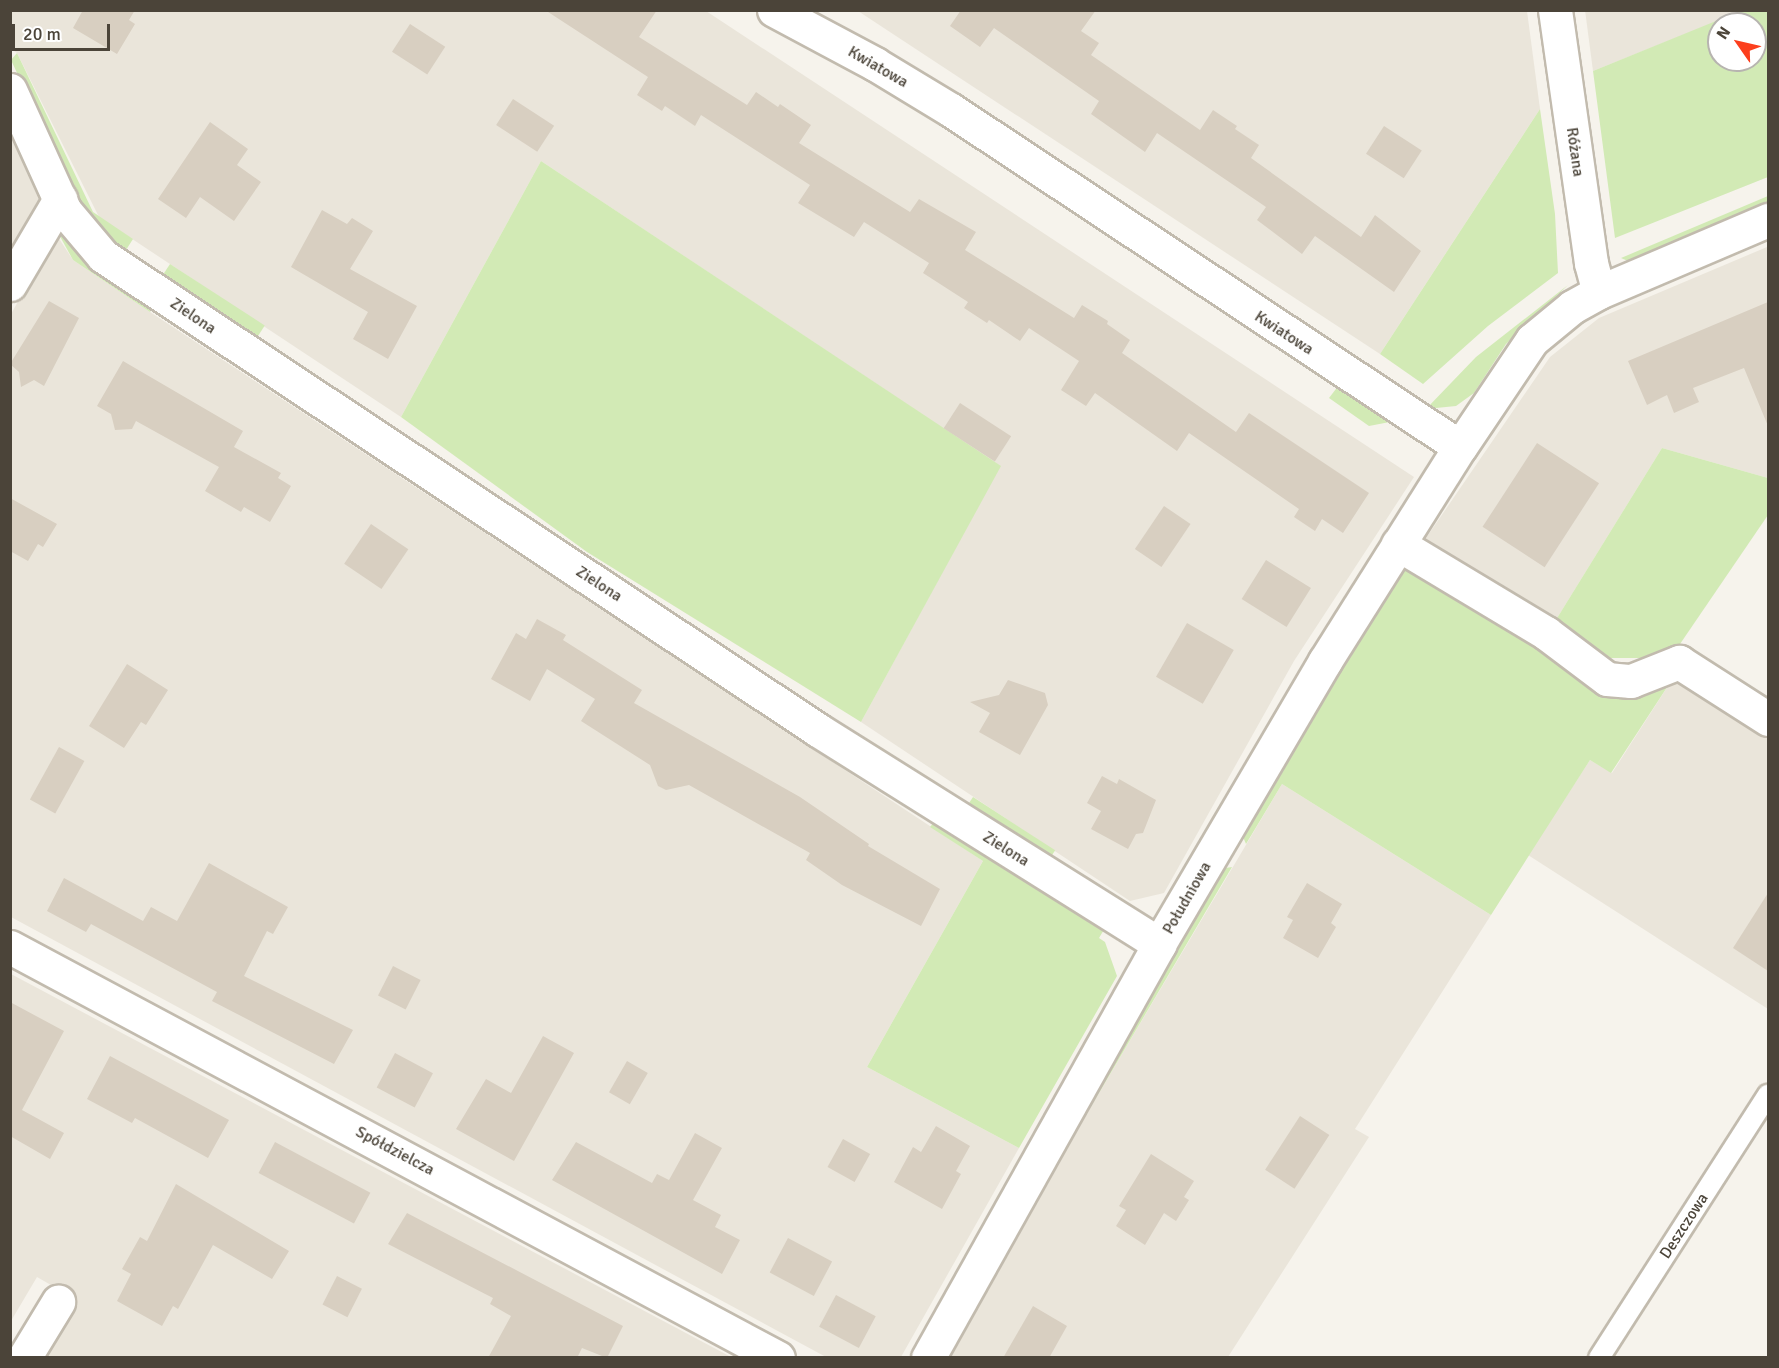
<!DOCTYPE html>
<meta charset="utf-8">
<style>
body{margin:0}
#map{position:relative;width:1779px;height:1368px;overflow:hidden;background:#f6f3ec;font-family:Signika,sans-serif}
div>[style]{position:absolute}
.residential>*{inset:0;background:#eae5da}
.green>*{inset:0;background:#d2eab5;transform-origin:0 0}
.building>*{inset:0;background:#d8cfc1;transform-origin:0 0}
.roads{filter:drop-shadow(2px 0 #c2bbae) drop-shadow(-2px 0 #c2bbae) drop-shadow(0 2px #c2bbae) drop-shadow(0 -2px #c2bbae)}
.lane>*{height:20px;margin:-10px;padding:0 10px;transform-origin:10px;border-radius:10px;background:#fff}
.street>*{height:33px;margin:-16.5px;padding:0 16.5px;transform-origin:16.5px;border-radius:16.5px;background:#fff}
span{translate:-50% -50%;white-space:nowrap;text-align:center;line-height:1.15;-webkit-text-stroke:5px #fff;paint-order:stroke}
.street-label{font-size:16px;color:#4b4439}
.frame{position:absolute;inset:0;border:12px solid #4b4439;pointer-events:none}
.north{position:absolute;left:1707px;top:12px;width:60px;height:60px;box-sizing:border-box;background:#fff;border:2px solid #b7b4b0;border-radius:50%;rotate:304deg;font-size:16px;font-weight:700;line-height:24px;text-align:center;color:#4b4439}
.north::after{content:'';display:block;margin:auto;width:21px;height:27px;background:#fc3f1d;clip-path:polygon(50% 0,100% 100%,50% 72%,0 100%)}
.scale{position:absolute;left:12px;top:24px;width:98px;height:27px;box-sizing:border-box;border:3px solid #4b4439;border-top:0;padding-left:8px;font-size:18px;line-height:21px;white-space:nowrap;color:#4b4439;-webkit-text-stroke:4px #fff;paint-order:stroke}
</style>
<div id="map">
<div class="residential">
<i style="clip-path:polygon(1585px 10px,1743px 11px,1593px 71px)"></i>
<i style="clip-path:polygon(11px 11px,706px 11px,1414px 477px,1294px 661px,1164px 893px,1130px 901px,861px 722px,1000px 466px,541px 161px,401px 417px,99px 217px,17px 53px,11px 49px)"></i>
<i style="clip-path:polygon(858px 11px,1527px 11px,1540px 109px,1380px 354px)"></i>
<i style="clip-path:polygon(11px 129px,44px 196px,11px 255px)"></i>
<i style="clip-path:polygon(56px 234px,73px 260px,150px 312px,983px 861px,867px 1067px,1019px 1148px,901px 1357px,826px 1357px,11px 917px,11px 314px)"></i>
<i style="clip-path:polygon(1767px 247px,1768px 478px,1662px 448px,1554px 623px,1424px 541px,1550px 357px,1599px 318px)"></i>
<i style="clip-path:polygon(1677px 672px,1768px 733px,1768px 1009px,1528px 855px,1590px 760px,1612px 773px)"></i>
<i style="clip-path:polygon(1282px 784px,1491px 915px,1355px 1129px,1369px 1137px,1228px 1357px,942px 1358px)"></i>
<i style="clip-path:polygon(11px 974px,731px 1357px,45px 1357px,77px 1300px,37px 1277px,11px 1321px)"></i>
</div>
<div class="green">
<i style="clip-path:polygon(evenodd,1743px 10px,1768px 11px,1768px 177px,1615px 238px,1593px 71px,1743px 10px,1719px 24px,1755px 24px,1755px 60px,1719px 60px,1719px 24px)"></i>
<i style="clip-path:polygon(17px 53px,93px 212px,133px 239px,126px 250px,120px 253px,80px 208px,11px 60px)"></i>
<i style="clip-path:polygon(1540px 109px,1555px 214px,1558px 273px,1488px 326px,1423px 384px,1380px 354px)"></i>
<i style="clip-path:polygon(541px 161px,1001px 466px,861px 722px,587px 552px,401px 417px)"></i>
<i style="clip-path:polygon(1768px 196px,1768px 204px,1727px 222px,1628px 261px,1621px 258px)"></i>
<i style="clip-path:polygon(57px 231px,69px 233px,154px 305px,150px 312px,73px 260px)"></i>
<i style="left:170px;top:264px;width:113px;height:21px;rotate:33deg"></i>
<i style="clip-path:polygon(1568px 285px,1506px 344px,1474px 393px,1456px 406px,1426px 409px,1476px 357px)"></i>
<i style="clip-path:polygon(1339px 385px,1395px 421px,1369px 426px,1329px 398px)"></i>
<i style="clip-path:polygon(1662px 448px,1768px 478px,1768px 515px,1680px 644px,1645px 658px,1609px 658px,1554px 623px)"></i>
<i style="clip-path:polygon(1405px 560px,1627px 700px,1677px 672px,1611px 773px,1590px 760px,1491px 915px,1282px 784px,1246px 844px,1241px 832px)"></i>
<i style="left:973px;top:797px;width:98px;height:14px;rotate:33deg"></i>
<i style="clip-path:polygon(936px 820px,1105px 928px,1099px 938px,1105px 942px,1117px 976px,1019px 1148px,867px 1067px,983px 861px,930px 827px)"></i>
<i style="clip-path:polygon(1232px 867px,1076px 1132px,1074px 1129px,1219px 869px)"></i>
</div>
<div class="building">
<i style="clip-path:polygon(83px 10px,135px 10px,129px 20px,135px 24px,117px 54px,73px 28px)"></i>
<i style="clip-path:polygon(545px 10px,657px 10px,639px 37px,747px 105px,756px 92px,778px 107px,780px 104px,811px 125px,799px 143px,910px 212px,919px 199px,976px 232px,965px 250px,1074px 318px,1082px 305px,1108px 321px,1107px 324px,1130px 340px,1122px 353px,1236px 432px,1249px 413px,1369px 493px,1343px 533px,1322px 519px,1315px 531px,1294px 517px,1299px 509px,1189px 433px,1177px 451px,1095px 393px,1086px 406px,1061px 390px,1079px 361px,1029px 328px,1020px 341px,989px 320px,987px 323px,964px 308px,968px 302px,923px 273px,929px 263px,864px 222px,854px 237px,798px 203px,810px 185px,701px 115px,695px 126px,665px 106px,662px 111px,637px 95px,648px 77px)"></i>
<i style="clip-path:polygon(961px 10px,1096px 10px,1081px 31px,1099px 43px,1091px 55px,1200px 130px,1213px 110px,1237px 126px,1235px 129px,1259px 145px,1251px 158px,1361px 237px,1375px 215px,1421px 251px,1394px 292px,1315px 236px,1302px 254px,1257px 220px,1266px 207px,1157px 133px,1145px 152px,1091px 114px,1099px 101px,994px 28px,980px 47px,950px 26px)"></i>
<i style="left:410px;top:24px;width:42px;height:33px;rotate:33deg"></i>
<i style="left:513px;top:99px;width:49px;height:31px;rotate:33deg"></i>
<i style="clip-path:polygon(210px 122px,248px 149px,237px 165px,261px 182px,234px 221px,200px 197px,186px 218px,158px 199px)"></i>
<i style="left:1384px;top:126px;width:45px;height:33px;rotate:33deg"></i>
<i style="clip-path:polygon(322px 210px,347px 224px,352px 218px,373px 231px,350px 269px,417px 306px,388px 359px,353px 339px,368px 312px,291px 267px)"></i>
<i style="clip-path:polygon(49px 301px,79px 318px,44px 386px,34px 380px,21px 387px,19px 372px,10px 364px)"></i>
<i style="clip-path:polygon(1768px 302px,1768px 426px,1744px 368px,1693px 388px,1699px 402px,1674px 413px,1667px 395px,1647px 405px,1628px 361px)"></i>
<i style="clip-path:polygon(123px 361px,243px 431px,234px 447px,281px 473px,278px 478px,291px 486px,270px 522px,244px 507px,241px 512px,205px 491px,219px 467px,136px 421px,132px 429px,115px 430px,111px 414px,97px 406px)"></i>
<i style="left:960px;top:403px;width:61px;height:30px;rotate:33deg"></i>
<i style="left:1537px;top:443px;width:74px;height:100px;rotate:33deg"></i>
<i style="clip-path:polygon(10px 498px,57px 524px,43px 547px,38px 544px,28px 561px,10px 551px)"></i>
<i style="left:1164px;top:506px;width:32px;height:52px;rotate:34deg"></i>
<i style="left:371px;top:524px;width:45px;height:48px;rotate:34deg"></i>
<i style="left:1266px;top:560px;width:53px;height:46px;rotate:32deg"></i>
<i style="clip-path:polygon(537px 619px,566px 635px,563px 640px,642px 690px,634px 703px,800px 797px,869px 844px,868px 846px,940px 889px,921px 926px,842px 885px,806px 860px,810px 853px,689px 785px,666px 790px,658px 786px,650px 765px,581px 721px,595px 699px,547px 669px,530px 701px,491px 679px,516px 633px,526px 639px)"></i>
<i style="left:1187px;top:623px;width:54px;height:62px;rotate:30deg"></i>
<i style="clip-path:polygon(127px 664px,168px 690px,146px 725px,141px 722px,124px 748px,89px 726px)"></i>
<i style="clip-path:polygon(1008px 680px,1045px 693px,1048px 705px,1020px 755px,979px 732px,990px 713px,970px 702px,999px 695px)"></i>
<i style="left:59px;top:747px;width:29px;height:60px;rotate:29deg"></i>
<i style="clip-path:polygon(1102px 776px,1117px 784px,1119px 779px,1156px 800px,1143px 833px,1136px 834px,1128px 849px,1091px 829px,1101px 811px,1087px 803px)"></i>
<i style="clip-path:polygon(209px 863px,288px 907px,273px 934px,267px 931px,244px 976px,353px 1030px,334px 1064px,212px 1001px,217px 992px,91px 924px,86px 932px,47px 911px,64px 878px,143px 921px,151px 907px,177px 921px)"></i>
<i style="clip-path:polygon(1307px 883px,1342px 904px,1331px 923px,1336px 927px,1318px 958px,1283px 938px,1293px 920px,1287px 917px)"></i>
<i style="clip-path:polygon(1768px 893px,1768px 971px,1733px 948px)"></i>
<i style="left:393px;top:966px;width:31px;height:33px;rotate:27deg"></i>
<i style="clip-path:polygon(10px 1002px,64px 1031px,22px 1110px,64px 1133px,50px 1159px,10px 1136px)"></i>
<i style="clip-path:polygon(543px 1036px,574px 1053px,514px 1161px,456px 1129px,486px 1079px,511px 1093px)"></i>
<i style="left:395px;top:1053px;width:43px;height:39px;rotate:28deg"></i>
<i style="clip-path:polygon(110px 1056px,229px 1120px,208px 1158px,135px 1118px,132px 1123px,87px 1099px)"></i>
<i style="left:627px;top:1061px;width:24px;height:36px;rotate:30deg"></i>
<i style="left:1300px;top:1116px;width:35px;height:64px;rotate:33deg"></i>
<i style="clip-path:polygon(936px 1126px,970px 1146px,956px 1171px,961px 1174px,942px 1209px,894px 1182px,913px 1147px,921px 1152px)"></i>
<i style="clip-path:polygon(695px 1133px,722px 1148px,693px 1200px,721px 1215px,715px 1227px,740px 1240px,722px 1274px,552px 1180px,576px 1142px,652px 1183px,657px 1174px,669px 1180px)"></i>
<i style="left:843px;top:1139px;width:31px;height:32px;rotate:29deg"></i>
<i style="left:275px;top:1142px;width:108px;height:35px;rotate:28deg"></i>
<i style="clip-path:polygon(1151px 1154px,1194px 1181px,1184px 1197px,1189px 1200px,1176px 1221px,1164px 1213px,1145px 1245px,1116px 1226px,1126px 1210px,1119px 1206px)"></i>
<i style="clip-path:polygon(176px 1184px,289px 1251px,272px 1279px,213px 1245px,178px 1309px,173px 1306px,162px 1326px,117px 1301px,131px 1274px,122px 1269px,140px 1237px,147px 1241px)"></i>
<i style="clip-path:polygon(407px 1213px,623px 1326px,607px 1358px,582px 1348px,577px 1358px,488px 1358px,511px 1316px,490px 1304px,493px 1298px,388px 1244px)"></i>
<i style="left:788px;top:1238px;width:50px;height:39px;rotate:28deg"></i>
<i style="left:337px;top:1276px;width:28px;height:32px;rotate:27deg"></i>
<i style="left:836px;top:1295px;width:45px;height:36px;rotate:28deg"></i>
<i style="clip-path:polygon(1033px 1306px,1067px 1326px,1049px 1358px,1003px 1358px)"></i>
</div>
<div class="roads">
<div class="lane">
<i style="left:1599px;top:1358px;width:313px;rotate:-57.3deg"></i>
</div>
<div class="street">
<i style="left:774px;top:10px;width:115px;rotate:28.1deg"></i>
<i style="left:875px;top:64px;width:89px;rotate:31.2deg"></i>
<i style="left:951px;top:110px;width:610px;rotate:33.51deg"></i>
<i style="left:1555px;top:10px;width:256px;rotate:81.9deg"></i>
<i style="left:1591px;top:263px;width:30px;rotate:75deg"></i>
<i style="left:10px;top:90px;width:133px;rotate:65.6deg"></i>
<i style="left:65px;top:211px;width:59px;rotate:49.8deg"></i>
<i style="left:103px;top:256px;width:858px;rotate:33.54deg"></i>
<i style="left:818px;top:730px;width:403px;rotate:32.1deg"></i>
<i style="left:10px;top:284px;width:99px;rotate:-59.5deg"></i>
<i style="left:1398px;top:544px;width:173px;rotate:31deg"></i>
<i style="left:1546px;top:633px;width:76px;rotate:37deg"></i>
<i style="left:1607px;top:679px;width:24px;rotate:5deg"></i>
<i style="left:1631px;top:681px;width:52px;rotate:-21.6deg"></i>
<i style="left:1679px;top:662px;width:106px;rotate:32.6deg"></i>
<i style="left:10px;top:947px;width:871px;rotate:28.15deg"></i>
<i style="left:24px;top:1358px;width:66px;rotate:-58.7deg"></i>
<i style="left:928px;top:1358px;width:474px;rotate:-60.8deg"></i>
<i style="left:1159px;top:944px;width:328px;rotate:-59.6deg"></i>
<i style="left:1325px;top:661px;width:253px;rotate:-57.8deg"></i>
<i style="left:1460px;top:447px;width:129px;rotate:-56.1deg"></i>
<i style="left:1532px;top:340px;width:52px;rotate:-39.5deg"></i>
<i style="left:1572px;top:307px;width:31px;rotate:-29deg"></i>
<i style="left:1599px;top:292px;width:184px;rotate:-23.1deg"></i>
</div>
</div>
<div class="street-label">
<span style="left:878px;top:67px;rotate:30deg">Kwiatowa</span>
<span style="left:1575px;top:152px;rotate:82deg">Różana</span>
<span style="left:193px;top:316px;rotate:34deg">Zielona</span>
<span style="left:1284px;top:333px;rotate:33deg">Kwiatowa</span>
<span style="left:599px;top:584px;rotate:33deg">Zielona</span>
<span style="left:1006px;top:849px;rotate:32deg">Zielona</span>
<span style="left:1187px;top:898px;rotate:-60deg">Południowa</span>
<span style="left:395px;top:1151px;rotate:28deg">Spółdzielcza</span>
<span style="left:1684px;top:1226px;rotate:-57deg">Deszczowa</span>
</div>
<div class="frame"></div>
<div class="north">N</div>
<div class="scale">20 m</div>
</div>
